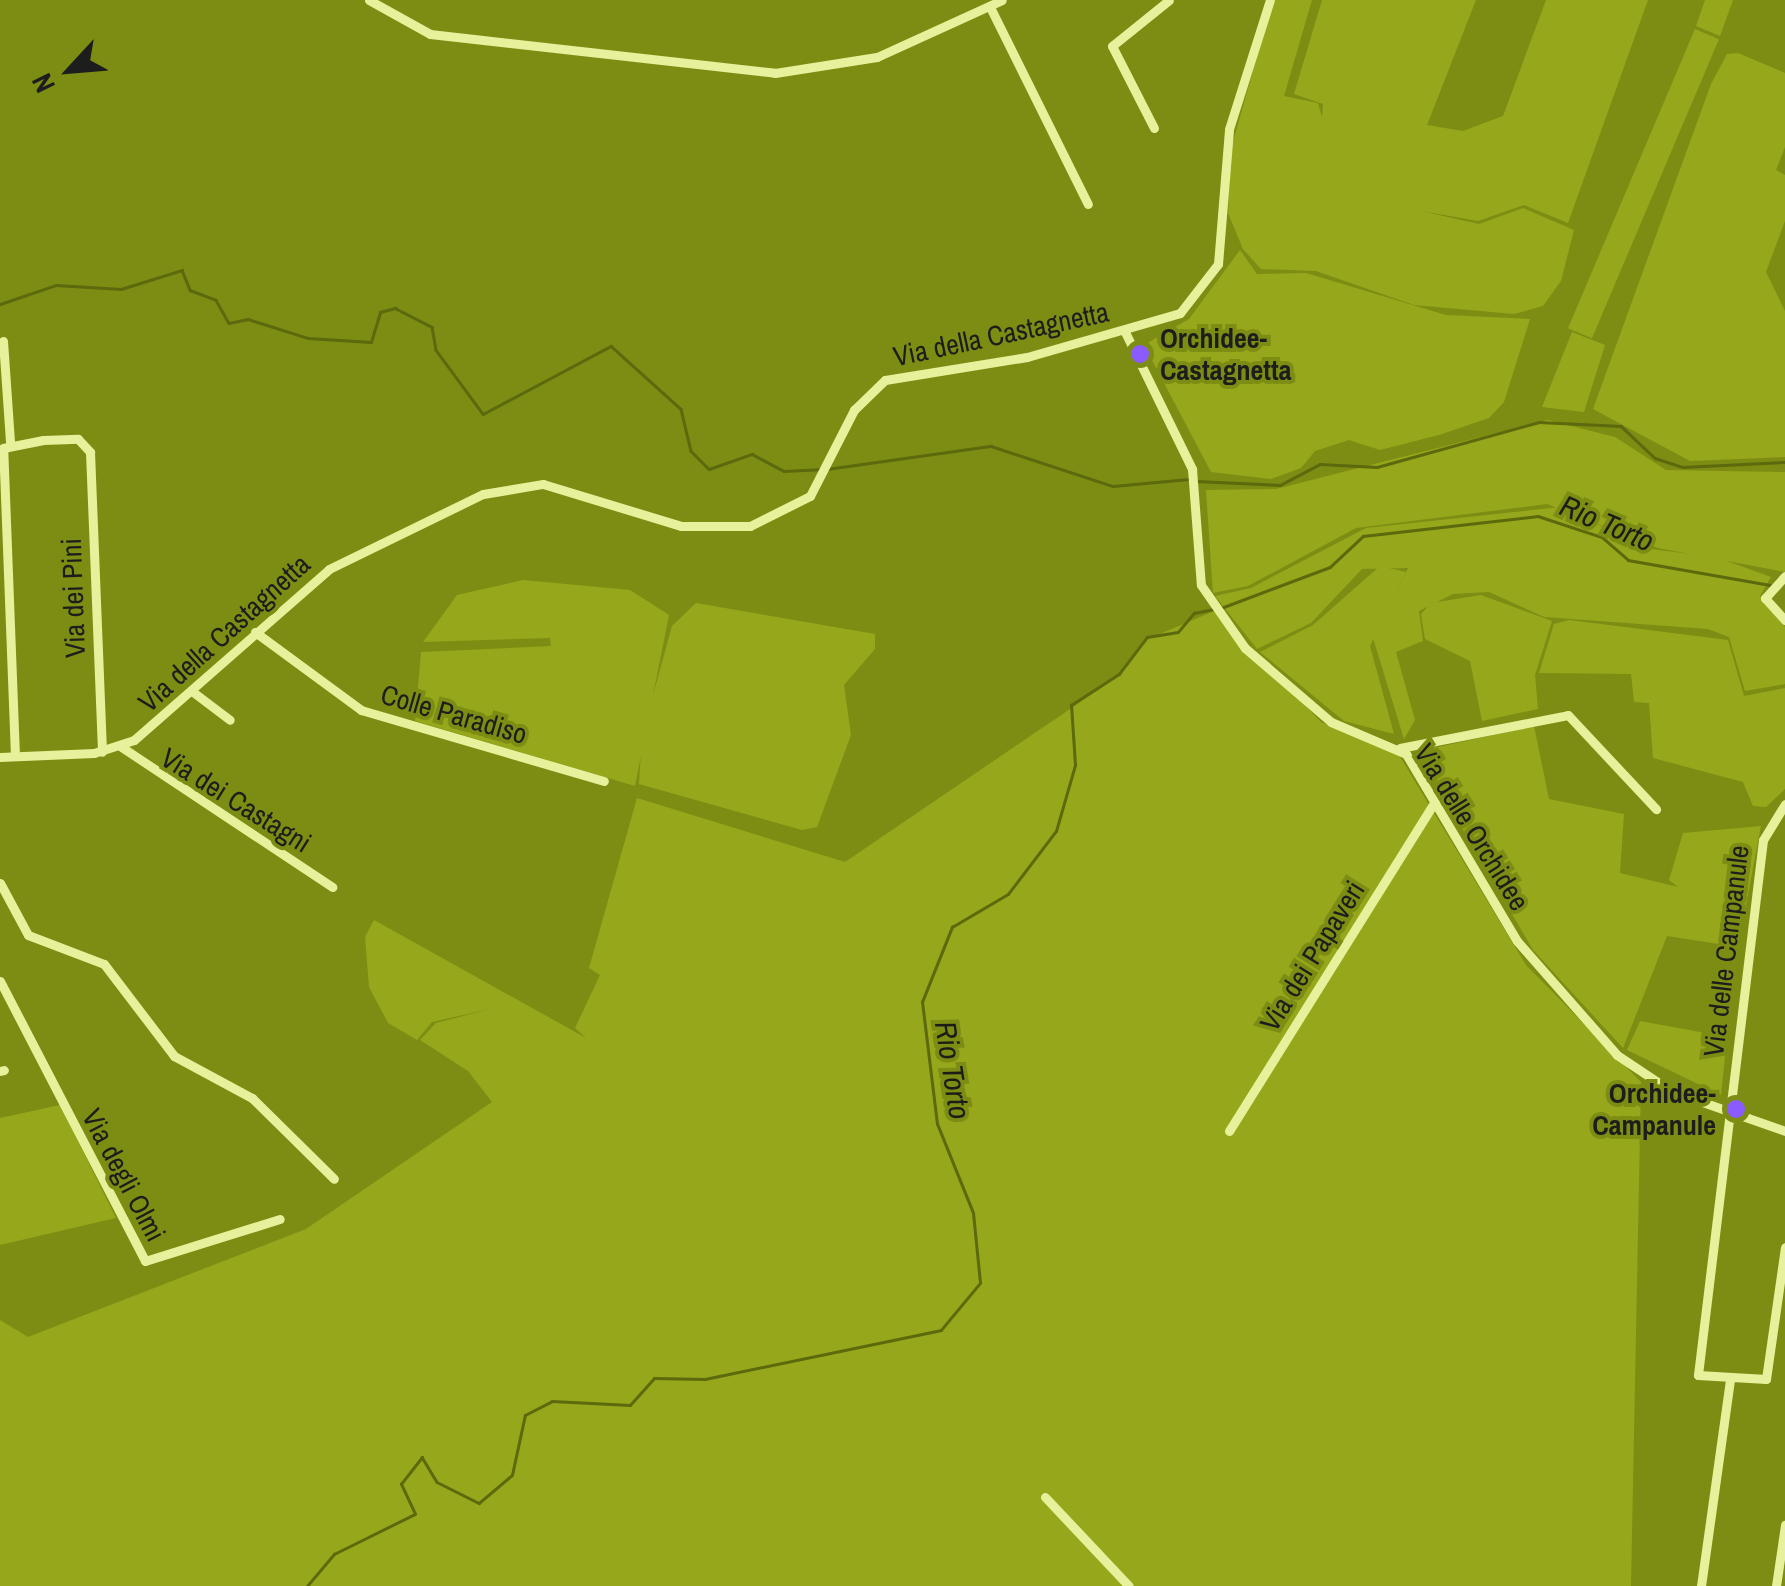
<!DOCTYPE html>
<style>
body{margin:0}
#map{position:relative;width:1785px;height:1586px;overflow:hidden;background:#7d8d13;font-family:"Archivo Narrow",sans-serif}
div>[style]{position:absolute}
.green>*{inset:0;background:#96a71b;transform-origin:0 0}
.stream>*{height:2.5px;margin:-1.25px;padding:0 1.25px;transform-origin:1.25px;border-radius:1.25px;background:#5c690c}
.street>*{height:9px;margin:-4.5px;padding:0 4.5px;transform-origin:4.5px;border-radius:4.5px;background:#e7f19c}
.dots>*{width:28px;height:28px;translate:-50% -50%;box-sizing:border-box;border:5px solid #7d8d13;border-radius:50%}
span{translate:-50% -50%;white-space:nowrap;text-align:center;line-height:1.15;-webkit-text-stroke:8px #7d8d13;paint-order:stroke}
.street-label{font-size:28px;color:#1d1d1d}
.poi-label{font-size:28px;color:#1d1d1d;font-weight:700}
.left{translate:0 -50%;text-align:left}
.right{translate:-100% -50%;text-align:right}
.water-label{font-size:30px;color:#1c1d19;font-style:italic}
.north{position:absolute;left:20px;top:20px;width:100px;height:100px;-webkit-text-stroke:8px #7d8d13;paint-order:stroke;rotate:244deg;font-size:28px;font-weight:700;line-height:40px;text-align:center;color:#1d1d1d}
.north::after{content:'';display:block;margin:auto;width:35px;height:45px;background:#1d1d1d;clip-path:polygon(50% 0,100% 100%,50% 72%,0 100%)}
</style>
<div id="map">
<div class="green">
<i style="clip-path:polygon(1273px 0,1312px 0,1284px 96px,1318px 103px,1322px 117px,1323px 104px,1294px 94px,1322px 0,1476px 0,1427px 125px,1463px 131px,1503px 116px,1546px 0,1648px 0,1568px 223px,1524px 205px,1478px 221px,1421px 211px,1479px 224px,1523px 208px,1574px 230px,1561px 281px,1543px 306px,1514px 314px,1414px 305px,1316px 271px,1261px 269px,1243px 249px,1228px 213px,1231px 149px)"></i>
<i style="clip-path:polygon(1705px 0,1733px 0,1720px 36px,1696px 26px)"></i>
<i style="left:1695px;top:29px;width:26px;height:325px;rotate:23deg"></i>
<i style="clip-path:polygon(1738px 53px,1785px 73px,1785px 147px,1776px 170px,1785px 175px,1785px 221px,1766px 272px,1785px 311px,1785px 457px,1690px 461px,1593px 409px,1711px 84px,1727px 54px)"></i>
<i style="clip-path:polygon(1240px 250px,1257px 274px,1306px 273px,1446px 315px,1530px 319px,1504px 402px,1489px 418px,1439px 435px,1380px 450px,1349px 440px,1315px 451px,1301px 468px,1271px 479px,1211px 472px,1144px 345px,1189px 319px)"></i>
<i style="clip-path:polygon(1572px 332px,1605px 345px,1584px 412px,1542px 407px)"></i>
<i style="clip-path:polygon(1548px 420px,1615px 437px,1666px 470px,1785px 472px,1785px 572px,1658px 548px,1547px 504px,1356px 528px,1248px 586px,1213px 593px,1206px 490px,1276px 489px)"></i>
<i style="clip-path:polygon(1560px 507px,1650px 549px,1716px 557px,1771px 577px,1760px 596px,1785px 627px,1785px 684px,1745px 691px,1729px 637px,1708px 629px,1544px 617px,1489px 592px,1453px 594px,1419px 611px,1423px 641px,1396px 652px,1415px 720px,1404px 739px,1373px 638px,1408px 568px,1362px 569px,1311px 623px,1257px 649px,1215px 596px,1251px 588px,1366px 528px)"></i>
<i style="clip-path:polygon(1380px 566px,1406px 572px,1370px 646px,1394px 734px,1344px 721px,1260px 652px,1313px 625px)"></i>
<i style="clip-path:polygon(523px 580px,630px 590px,669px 615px,635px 786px,415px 721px,421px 652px,551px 646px,550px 638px,423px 642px,457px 595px)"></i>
<i style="clip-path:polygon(1481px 595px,1552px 621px,1535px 675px,1538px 709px,1482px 721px,1470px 661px,1425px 639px,1421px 614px,1431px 603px)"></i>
<i style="clip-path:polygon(696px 603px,875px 634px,875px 649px,844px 685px,851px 735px,817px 827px,802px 830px,639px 784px,642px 735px,672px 626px)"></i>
<i style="clip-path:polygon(1214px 611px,1321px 722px,1399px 755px,1526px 965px,1641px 1082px,1631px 1586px,0 1586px,0 1320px,28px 1337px,306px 1229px,492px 1102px,468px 1071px,420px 1040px,436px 1023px,490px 1009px,432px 1022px,417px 1040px,388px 1023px,369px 987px,365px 937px,374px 920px,586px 1038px,575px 1028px,600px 975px,589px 968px,637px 798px,845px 862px,1120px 675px,1148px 639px)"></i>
<i style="clip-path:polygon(1569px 620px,1728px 640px,1744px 696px,1785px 688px,1785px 789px,1766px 807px,1753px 806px,1743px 782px,1653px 758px,1649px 703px,1634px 702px,1631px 674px,1539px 673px,1554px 624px)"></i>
<i style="clip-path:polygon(1534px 726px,1549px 799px,1624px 814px,1620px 873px,1678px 887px,1669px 880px,1683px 833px,1761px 826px,1738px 947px,1667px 936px,1623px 1048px,1533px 950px,1424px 763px,1434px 748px)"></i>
<i style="clip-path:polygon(1640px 1021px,1727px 1037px,1721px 1095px,1627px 1050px)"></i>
<i style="clip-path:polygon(60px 1105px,116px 1218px,0 1245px,0 1118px)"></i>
</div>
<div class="stream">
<i style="left:0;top:304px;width:59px;rotate:-18.7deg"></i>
<i style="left:56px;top:285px;width:65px;rotate:3.5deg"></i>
<i style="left:121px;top:289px;width:64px;rotate:-17.3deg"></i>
<i style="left:182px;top:270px;width:22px;rotate:68deg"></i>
<i style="left:190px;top:290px;width:28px;rotate:21deg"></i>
<i style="left:216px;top:300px;width:26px;rotate:61deg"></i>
<i style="left:229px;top:323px;width:19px;rotate:-12deg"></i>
<i style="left:248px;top:319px;width:63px;rotate:17.6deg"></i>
<i style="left:308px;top:338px;width:63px;rotate:3.6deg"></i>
<i style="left:371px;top:342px;width:31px;rotate:-73deg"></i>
<i style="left:380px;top:312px;width:16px;rotate:-15deg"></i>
<i style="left:395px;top:308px;width:42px;rotate:27.2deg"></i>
<i style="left:432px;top:327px;width:23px;rotate:80deg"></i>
<i style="left:436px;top:350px;width:79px;rotate:53.7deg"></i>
<i style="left:483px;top:414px;width:145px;rotate:-28deg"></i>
<i style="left:611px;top:346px;width:94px;rotate:42deg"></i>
<i style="left:681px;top:409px;width:43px;rotate:76.6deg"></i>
<i style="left:691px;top:451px;width:25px;rotate:45deg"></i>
<i style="left:709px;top:469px;width:46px;rotate:-19.2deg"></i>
<i style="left:752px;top:454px;width:36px;rotate:28deg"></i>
<i style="left:784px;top:471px;width:35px;rotate:-3deg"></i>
<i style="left:827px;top:469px;width:166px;rotate:-8deg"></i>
<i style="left:991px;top:446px;width:128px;rotate:18.2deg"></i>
<i style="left:1113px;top:486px;width:76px;rotate:-5.3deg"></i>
<i style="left:1196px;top:481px;width:84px;rotate:2.7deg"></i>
<i style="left:1280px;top:485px;width:45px;rotate:-27.7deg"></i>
<i style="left:1320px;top:464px;width:57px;rotate:3deg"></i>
<i style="left:1377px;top:467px;width:168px;rotate:-15.5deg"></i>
<i style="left:1539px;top:422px;width:82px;rotate:2.8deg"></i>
<i style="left:1621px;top:426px;width:47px;rotate:43.3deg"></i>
<i style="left:1655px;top:458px;width:29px;rotate:18deg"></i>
<i style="left:1683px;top:467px;width:102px;rotate:-2.8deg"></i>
<i style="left:1221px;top:608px;width:116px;rotate:-20.6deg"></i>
<i style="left:1330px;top:567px;width:45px;rotate:-43.2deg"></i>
<i style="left:1363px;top:536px;width:176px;rotate:-6.5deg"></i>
<i style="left:1538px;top:516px;width:67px;rotate:18.2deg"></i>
<i style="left:1602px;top:537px;width:35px;rotate:41deg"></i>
<i style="left:1628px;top:560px;width:144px;rotate:10deg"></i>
<i style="left:307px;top:1586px;width:42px;rotate:-49.8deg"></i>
<i style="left:334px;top:1554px;width:90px;rotate:-26.3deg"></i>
<i style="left:415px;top:1514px;width:33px;rotate:-115deg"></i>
<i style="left:401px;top:1484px;width:34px;rotate:-52deg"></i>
<i style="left:422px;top:1457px;width:29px;rotate:59deg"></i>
<i style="left:437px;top:1482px;width:47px;rotate:26.6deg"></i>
<i style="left:479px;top:1503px;width:43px;rotate:-40.3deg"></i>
<i style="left:512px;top:1475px;width:61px;rotate:-77.8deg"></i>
<i style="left:525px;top:1415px;width:30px;rotate:-27deg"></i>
<i style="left:552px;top:1401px;width:78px;rotate:2.9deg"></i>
<i style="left:630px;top:1405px;width:36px;rotate:-48deg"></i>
<i style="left:654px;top:1378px;width:51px;rotate:1.1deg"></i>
<i style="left:705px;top:1379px;width:241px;rotate:-11.7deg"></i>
<i style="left:941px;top:1330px;width:61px;rotate:-50.3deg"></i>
<i style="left:980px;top:1283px;width:70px;rotate:-95.7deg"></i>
<i style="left:973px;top:1213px;width:96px;rotate:-112deg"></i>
<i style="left:937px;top:1124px;width:123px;rotate:-97deg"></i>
<i style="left:922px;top:1002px;width:81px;rotate:-68.2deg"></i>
<i style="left:952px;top:927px;width:65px;rotate:-30.5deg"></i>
<i style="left:1008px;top:894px;width:79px;rotate:-52.7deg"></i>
<i style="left:1056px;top:831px;width:69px;rotate:-73.9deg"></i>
<i style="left:1075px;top:765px;width:60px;rotate:-93.8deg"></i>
<i style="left:1071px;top:705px;width:57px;rotate:-32.9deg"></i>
<i style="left:1119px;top:674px;width:46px;rotate:-52.9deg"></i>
<i style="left:1147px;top:637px;width:31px;rotate:-9deg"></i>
<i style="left:1178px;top:632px;width:25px;rotate:-50deg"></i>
<i style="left:1194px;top:613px;width:20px;rotate:-11deg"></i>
</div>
<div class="street">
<i style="left:369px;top:0;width:70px;rotate:29.1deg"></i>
<i style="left:430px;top:34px;width:347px;rotate:6.4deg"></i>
<i style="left:775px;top:73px;width:103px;rotate:-8.9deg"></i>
<i style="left:877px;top:57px;width:137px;rotate:-24.5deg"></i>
<i style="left:990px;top:7px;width:220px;rotate:63.6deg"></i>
<i style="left:1154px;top:128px;width:92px;rotate:-117.1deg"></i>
<i style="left:1112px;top:46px;width:73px;rotate:-38.9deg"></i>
<i style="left:1125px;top:332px;width:153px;rotate:63.9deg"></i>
<i style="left:1192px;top:469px;width:116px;rotate:85.6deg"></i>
<i style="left:1201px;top:585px;width:77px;rotate:55.1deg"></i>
<i style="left:1245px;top:648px;width:113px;rotate:40.7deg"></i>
<i style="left:1331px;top:722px;width:82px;rotate:23.1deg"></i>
<i style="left:1406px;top:754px;width:217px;rotate:59.3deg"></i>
<i style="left:1517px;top:941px;width:152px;rotate:48.7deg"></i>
<i style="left:1617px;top:1055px;width:65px;rotate:33.7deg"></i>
<i style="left:1671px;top:1091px;width:121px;rotate:19.3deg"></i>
<i style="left:3px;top:341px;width:101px;rotate:86deg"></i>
<i style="left:1785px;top:576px;width:30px;rotate:132deg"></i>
<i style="left:1765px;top:598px;width:30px;rotate:48deg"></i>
<i style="left:255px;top:632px;width:132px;rotate:36.3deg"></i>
<i style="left:361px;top:710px;width:253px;rotate:16.3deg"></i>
<i style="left:193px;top:692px;width:46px;rotate:37.1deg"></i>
<i style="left:120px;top:746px;width:255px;rotate:33.6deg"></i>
<i style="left:1400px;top:748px;width:171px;rotate:-11.1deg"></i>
<i style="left:1568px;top:715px;width:129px;rotate:46.9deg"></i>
<i style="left:15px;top:756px;width:308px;rotate:-92.2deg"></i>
<i style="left:3px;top:448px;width:41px;rotate:-11.3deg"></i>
<i style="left:43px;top:440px;width:35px;rotate:-2deg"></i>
<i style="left:78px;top:439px;width:18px;rotate:47deg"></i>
<i style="left:90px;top:452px;width:300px;rotate:87.7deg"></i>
<i style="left:0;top:757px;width:94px;rotate:-2.4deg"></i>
<i style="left:94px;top:753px;width:42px;rotate:-18deg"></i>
<i style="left:134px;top:740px;width:259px;rotate:-41.2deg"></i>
<i style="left:329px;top:569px;width:171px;rotate:-26deg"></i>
<i style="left:483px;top:494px;width:61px;rotate:-9.5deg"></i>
<i style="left:543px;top:484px;width:144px;rotate:16.9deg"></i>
<i style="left:681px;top:526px;width:69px"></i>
<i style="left:750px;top:526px;width:67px;rotate:-26.6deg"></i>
<i style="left:810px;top:496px;width:97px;rotate:-62.9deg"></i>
<i style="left:854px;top:410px;width:43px;rotate:-44.1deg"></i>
<i style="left:885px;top:380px;width:144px;rotate:-9.2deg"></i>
<i style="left:1027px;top:357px;width:159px;rotate:-16deg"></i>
<i style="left:1180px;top:313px;width:62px;rotate:-52.2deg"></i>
<i style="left:1218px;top:264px;width:135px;rotate:-85.3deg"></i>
<i style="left:1229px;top:129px;width:135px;rotate:-72.4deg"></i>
<i style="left:1785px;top:804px;width:42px;rotate:121.4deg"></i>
<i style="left:1763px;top:840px;width:539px;rotate:96.93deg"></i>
<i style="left:1698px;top:1375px;width:68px;rotate:3.4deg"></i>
<i style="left:1766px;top:1379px;width:133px;rotate:-81.8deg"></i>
<i style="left:0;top:883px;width:59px;rotate:61.7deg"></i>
<i style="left:28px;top:935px;width:81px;rotate:20.9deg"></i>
<i style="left:104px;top:964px;width:116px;rotate:52.7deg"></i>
<i style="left:174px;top:1056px;width:89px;rotate:28.3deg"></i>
<i style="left:252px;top:1098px;width:115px;rotate:44.6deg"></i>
<i style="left:0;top:981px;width:315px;rotate:62.6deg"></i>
<i style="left:145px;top:1261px;width:141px;rotate:-17.3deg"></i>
<i style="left:0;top:1071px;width:4px;rotate:-14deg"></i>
<i style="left:1229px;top:1131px;width:385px;rotate:-58deg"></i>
<i style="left:1045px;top:1497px;width:122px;rotate:46.7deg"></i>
<i style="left:1701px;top:1586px;width:208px;rotate:-82deg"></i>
<i style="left:1776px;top:1586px;width:62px;rotate:-81.6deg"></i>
</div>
<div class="dots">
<i style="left:1140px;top:354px;background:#8a5cff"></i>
<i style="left:1736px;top:1109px;background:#8a5cff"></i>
</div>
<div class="street-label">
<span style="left:1001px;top:334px;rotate:-12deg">Via della Castagnetta</span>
<span style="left:73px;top:598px;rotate:-92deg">Via dei Pini</span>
<span style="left:224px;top:633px;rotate:-42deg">Via della Castagnetta</span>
<span style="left:454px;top:714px;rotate:16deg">Colle Paradiso</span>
<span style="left:236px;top:800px;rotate:32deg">Via dei Castagni</span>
<span style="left:1472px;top:827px;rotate:58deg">Via delle Orchidee</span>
<span style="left:1726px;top:951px;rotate:-83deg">Via delle Campanule</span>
<span style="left:1312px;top:956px;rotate:-58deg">Via dei Papaveri</span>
<span style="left:124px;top:1175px;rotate:62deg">Via degli Olmi</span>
</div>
<div class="poi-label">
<span class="left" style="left:1160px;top:354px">Orchidee-<br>Castagnetta</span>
<span class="right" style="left:1716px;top:1109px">Orchidee-<br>Campanule</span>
</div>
<div class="water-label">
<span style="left:1607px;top:523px;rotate:23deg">Rio Torto</span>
<span style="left:953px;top:1070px;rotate:81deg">Rio Torto</span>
</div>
<div class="north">N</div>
</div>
